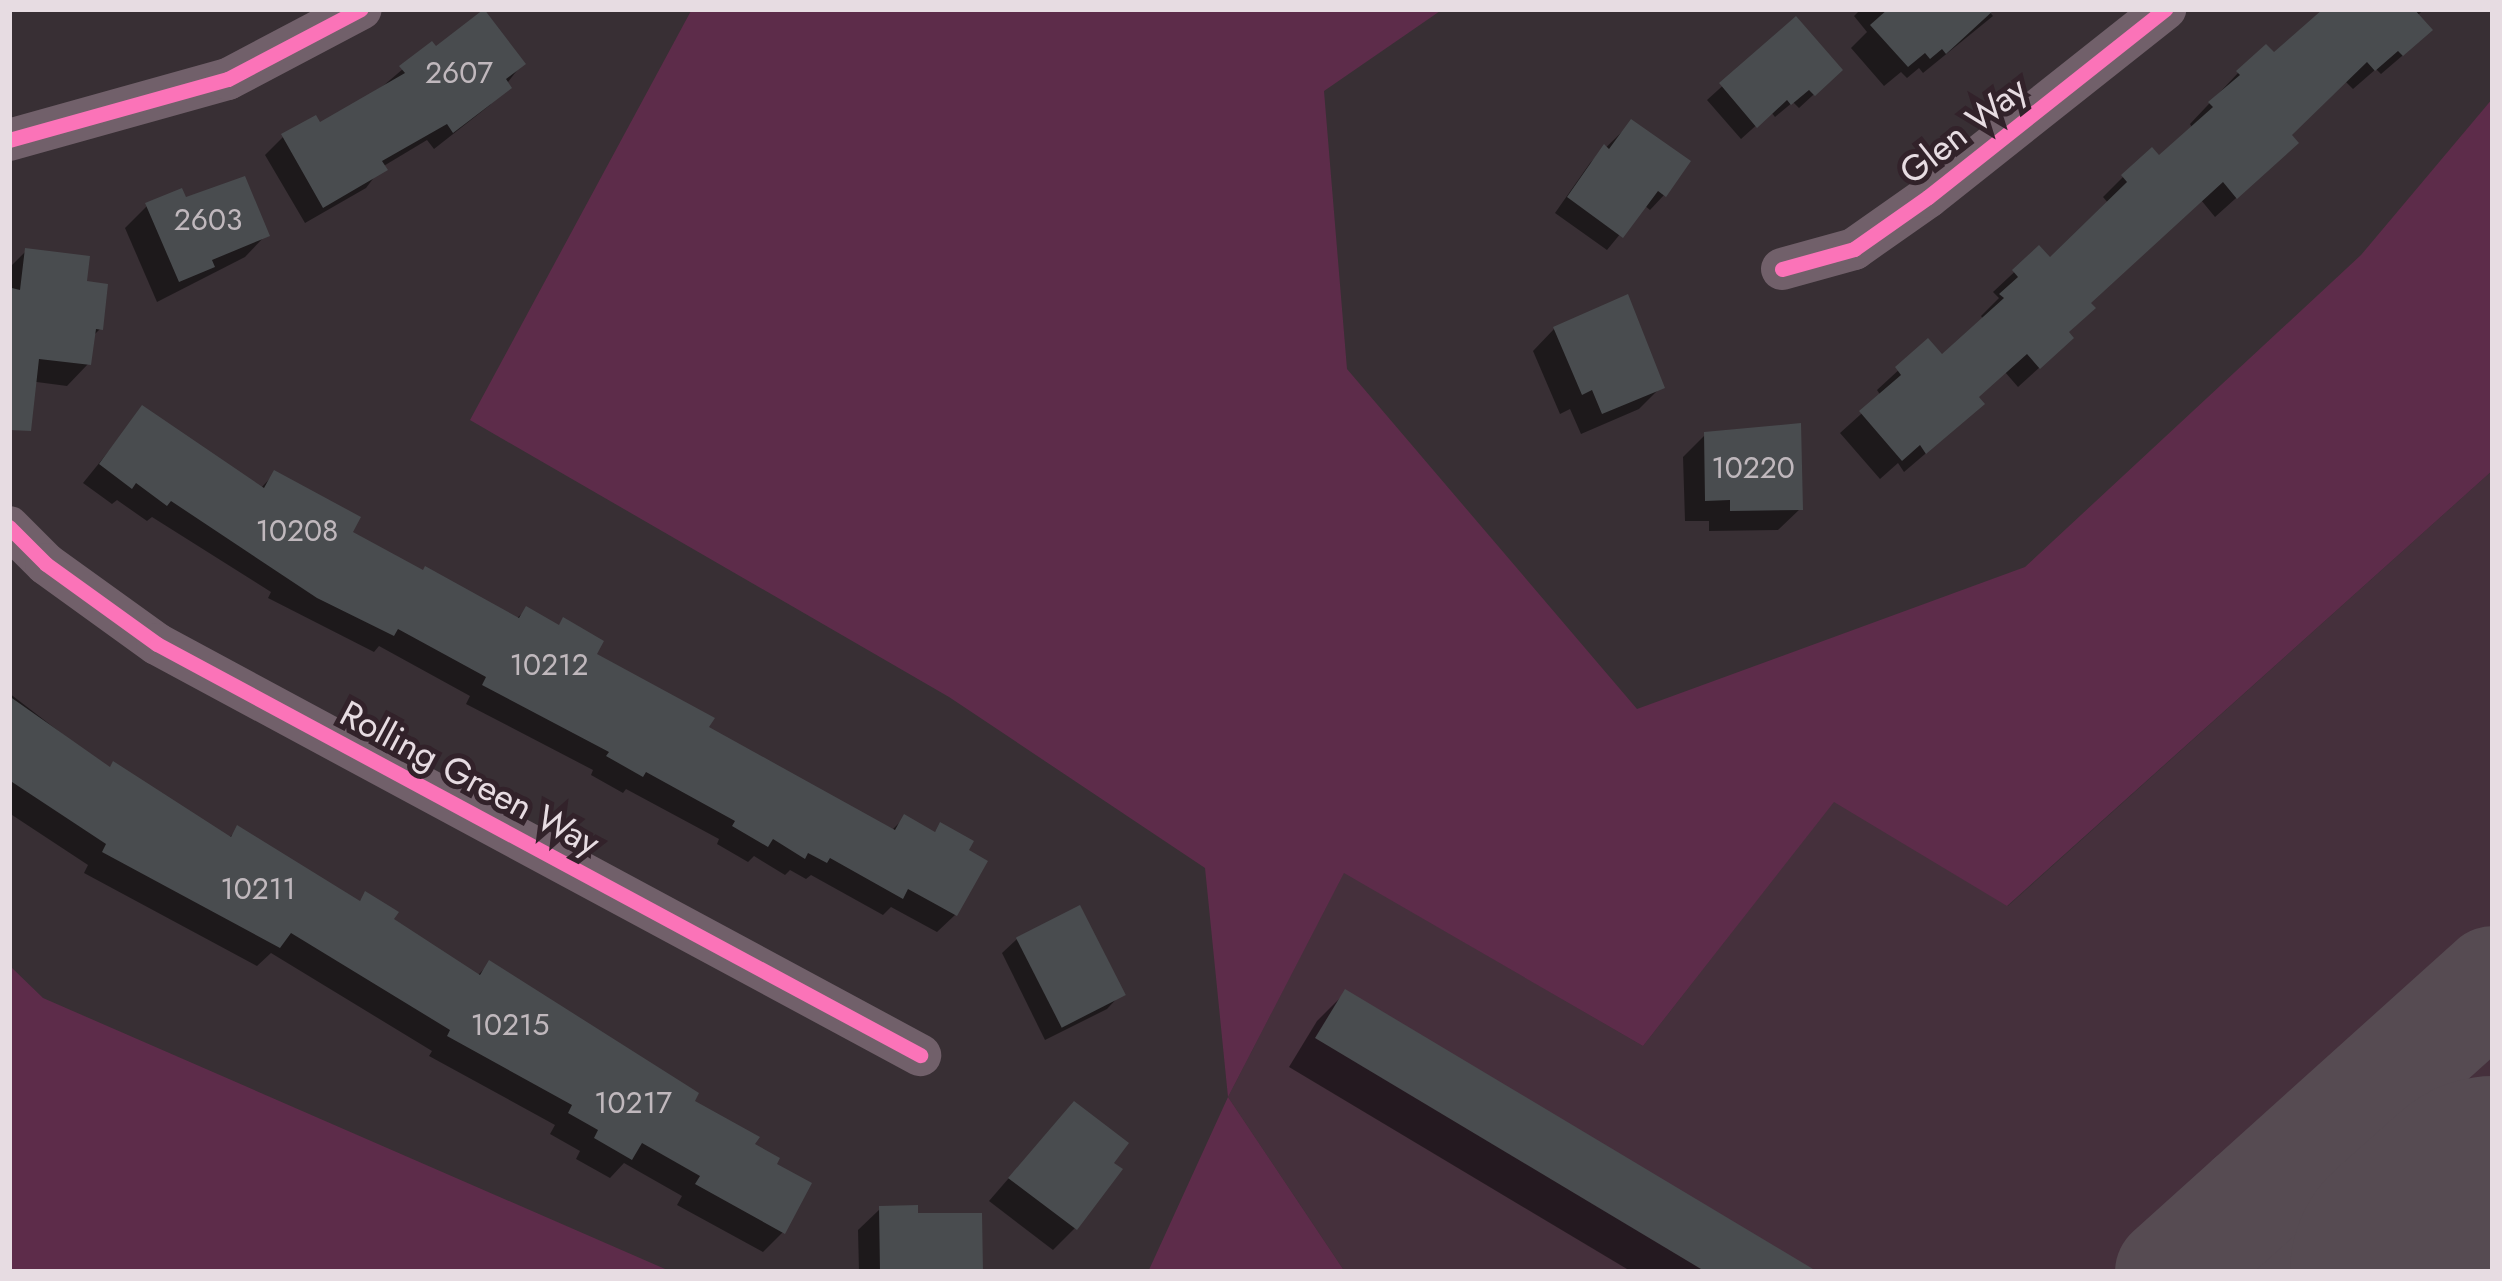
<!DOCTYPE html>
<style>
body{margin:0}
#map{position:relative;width:2502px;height:1281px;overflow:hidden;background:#382f34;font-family:Jost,sans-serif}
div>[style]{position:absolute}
.built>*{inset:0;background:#45303c}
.green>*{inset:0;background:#5d2c4a}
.shadow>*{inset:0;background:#0007}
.taxiway>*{height:111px;margin:-55.5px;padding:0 55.5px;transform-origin:55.5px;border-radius:55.5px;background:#564b52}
.runway>*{height:276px;margin:-138px;padding:0 138px;transform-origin:138px;border-radius:138px;background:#564b52}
.building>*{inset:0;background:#494c4f;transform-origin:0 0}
.street>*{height:42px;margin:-21px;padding:0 21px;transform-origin:21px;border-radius:21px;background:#71606a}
.cycleway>*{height:15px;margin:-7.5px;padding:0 7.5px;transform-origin:7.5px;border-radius:7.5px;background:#fb73b8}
span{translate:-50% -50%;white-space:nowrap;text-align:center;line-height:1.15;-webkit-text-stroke:10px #32222a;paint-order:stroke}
.number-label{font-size:30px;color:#c0b8bd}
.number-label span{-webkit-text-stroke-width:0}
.street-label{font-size:36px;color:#e7dce2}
.frame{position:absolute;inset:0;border:12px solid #e7dce2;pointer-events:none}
</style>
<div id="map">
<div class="built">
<i style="clip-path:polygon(2493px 470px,2493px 1272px,1345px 1272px,1228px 1097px,1344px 872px,1643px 1046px,1834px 801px,2008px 906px)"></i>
</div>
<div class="green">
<i style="clip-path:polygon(692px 9px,1443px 9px,1324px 91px,1347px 369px,1637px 709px,2025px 567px,2361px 255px,2493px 98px,2493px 470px,2007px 906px,1834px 802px,1643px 1046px,1344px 873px,1228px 1097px,1345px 1272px,1148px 1272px,1228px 1097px,1205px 868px,949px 697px,470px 420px)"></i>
<i style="clip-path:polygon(9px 965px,43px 998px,672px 1272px,9px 1272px)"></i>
</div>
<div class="shadow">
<i style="clip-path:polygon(1861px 9px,1987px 9px,1993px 16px,1923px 73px,1919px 68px,1907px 78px,1901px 72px,1884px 86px,1851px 48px,1867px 32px,1854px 16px)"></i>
<i style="clip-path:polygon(2327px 9px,2424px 9px,2417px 16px,2409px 50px,2381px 74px,2376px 69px,2353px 89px,2344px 80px,2288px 135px,2275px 163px,2215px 217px,2201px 200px,2088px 304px,2050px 358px,2018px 387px,2005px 372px,1976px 398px,1960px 424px,1904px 472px,1898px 463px,1880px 479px,1840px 433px,1881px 396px,1877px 390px,1928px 343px,1942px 358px,1984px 320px,1981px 316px,1999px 298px,1993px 292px,2039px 249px,2050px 261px,2109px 204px,2103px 197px,2123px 177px,2159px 159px,2193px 129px,2190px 124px,2238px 73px,2266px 48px,2274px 56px)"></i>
<i style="clip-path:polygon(1795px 20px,1825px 84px,1799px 108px,1793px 102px,1775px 117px,1771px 112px,1741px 139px,1707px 100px)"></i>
<i style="clip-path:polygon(431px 45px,435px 50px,522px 64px,490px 105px,434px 149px,427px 140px,382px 167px,366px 188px,305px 223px,265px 155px,283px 137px,319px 126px,383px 86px)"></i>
<i style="clip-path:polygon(1631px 123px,1687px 162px,1664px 195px,1650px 210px,1644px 205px,1607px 250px,1555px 213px,1590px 163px)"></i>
<i style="clip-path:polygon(184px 200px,266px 235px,245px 257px,157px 302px,125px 228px,147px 206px)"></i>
<i style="clip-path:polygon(26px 251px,84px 284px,100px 329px,92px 337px,88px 364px,67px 386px,29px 381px,9px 398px,9px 268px)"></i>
<i style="clip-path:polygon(1554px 329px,1661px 387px,1639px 409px,1581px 434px,1570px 409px,1560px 414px,1533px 351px)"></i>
<i style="clip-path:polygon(143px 409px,260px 489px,275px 473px,349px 533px,516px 619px,526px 610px,705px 728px,891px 831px,904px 818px,933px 834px,941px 826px,955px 915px,937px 932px,891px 907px,883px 915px,811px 875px,806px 879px,790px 870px,785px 875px,754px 856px,748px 862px,717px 844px,719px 839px,626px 789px,623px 793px,591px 775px,593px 770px,466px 704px,470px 696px,379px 646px,374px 652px,268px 598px,271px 592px,152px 517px,147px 521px,117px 500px,112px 504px,83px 483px)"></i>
<i style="clip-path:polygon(1705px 435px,1800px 509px,1778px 530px,1709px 531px,1709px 521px,1685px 521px,1683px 457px)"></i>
<i style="clip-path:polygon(9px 693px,109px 770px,228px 839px,238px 829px,358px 903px,366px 895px,390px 920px,477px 976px,489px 964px,691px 1102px,751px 1145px,783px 1232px,763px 1252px,677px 1205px,682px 1196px,624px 1163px,610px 1178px,576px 1159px,580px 1151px,550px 1134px,555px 1125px,429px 1056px,432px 1051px,271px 953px,257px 966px,84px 873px,88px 865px,9px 813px)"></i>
<i style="clip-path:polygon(1017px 939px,1121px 994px,1107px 1009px,1045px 1040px,1002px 953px)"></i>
<i style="clip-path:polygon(1345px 993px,1812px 1272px,1632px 1272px,1289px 1067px,1317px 1021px)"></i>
<i style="clip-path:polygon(1053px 1127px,1075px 1228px,1053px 1250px,989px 1201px)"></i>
<i style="clip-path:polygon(880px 1209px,915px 1216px,980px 1272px,859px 1272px,858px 1230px)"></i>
</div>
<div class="taxiway">
<i style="left:2250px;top:1200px;width:98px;rotate:47.1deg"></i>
<i style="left:2170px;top:1272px;width:435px;rotate:-42deg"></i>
</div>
<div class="runway">
<i style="left:2428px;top:1272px;width:87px;rotate:-41.7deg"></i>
</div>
<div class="building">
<i style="clip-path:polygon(484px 9px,526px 64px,506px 79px,512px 88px,453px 133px,447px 124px,382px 161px,388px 170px,323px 208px,281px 134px,316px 115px,320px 122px,405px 73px,399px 66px,432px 41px,436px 46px)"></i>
<i style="clip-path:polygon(1888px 9px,1995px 9px,1946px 54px,1942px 49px,1930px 59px,1925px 53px,1908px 67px,1870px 25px)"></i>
<i style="clip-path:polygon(2323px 9px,2414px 9px,2433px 30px,2403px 56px,2398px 51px,2375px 71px,2367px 62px,2292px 135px,2299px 143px,2237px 199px,2223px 182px,2091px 303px,2096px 308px,2069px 332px,2074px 338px,2040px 369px,2027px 354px,1979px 397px,1985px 404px,1926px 454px,1920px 445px,1902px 461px,1859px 411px,1901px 375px,1895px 367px,1928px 338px,1942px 354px,2004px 298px,1999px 294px,2018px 277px,2012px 270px,2039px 245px,2050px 257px,2127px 182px,2121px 175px,2152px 147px,2159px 155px,2213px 107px,2208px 102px,2240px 75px,2236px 71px,2266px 44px,2274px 52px)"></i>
<i style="clip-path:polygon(1796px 16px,1843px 70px,1815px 96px,1809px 90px,1791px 105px,1787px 100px,1757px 128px,1719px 83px)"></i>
<i style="clip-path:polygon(1631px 119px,1691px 161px,1666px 197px,1658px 191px,1623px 238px,1567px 197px,1604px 144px,1609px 149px)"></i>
<i style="clip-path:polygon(245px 176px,270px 236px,212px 260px,215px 267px,179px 282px,145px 203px,182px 188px,186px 197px)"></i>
<i style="clip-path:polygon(25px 248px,90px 256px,87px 281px,108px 284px,103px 330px,96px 329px,91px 365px,39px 359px,31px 431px,9px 430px,9px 313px,12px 288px,20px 290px)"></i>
<i style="clip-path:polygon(1628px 294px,1665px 388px,1602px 414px,1592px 390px,1582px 395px,1553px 327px)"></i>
<i style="clip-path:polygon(142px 405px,264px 488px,274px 470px,361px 517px,353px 532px,423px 570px,425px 566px,519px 618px,526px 606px,559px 625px,563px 617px,604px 641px,597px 654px,715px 718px,709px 727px,895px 830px,904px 814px,935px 832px,940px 822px,974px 841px,969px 850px,988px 861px,957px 916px,908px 889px,903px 899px,830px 858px,827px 863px,808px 853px,805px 859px,773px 839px,768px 847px,732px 826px,735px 821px,646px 772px,643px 777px,606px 756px,609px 752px,482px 685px,486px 677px,398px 629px,394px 636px,317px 598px,171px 501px,167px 506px,136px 483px,132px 489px,99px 464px)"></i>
<i style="clip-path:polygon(1801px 423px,1803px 510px,1730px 511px,1730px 500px,1705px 501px,1704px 432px)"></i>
<i style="clip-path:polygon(9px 696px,110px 767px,113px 761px,231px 837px,237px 825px,360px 901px,365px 891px,399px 912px,394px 919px,480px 975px,489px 960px,699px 1093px,695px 1101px,760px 1137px,755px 1144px,780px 1158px,777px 1164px,812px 1183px,785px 1234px,695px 1184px,700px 1176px,642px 1143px,632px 1160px,594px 1138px,598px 1130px,568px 1113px,572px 1105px,447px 1036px,450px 1030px,291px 933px,280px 948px,102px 852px,106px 844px,9px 780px)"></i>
<i style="left:1080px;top:905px;width:101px;height:72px;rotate:63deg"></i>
<i style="clip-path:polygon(1345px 989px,1818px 1272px,1706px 1272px,1315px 1038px)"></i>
<i style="clip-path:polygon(1074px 1101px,1129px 1143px,1114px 1163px,1123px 1169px,1077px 1230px,1008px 1178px)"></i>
<i style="clip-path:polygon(918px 1205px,918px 1213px,982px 1213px,983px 1272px,880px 1272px,879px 1206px)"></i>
</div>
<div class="street">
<i style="left:9px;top:140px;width:227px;rotate:-15.6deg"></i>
<i style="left:228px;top:79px;width:150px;rotate:-27.8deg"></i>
<i style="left:1782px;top:269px;width:75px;rotate:-15.5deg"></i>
<i style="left:1854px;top:249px;width:90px;rotate:-35.1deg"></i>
<i style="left:1928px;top:197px;width:303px;rotate:-38.4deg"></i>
<i style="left:9px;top:527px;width:52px;rotate:45deg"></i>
<i style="left:46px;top:564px;width:137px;rotate:35.8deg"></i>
<i style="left:157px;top:644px;width:867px;rotate:28.31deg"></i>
</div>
<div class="cycleway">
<i style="left:9px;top:140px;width:227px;rotate:-15.6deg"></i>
<i style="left:228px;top:79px;width:150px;rotate:-27.8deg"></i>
<i style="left:1782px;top:269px;width:75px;rotate:-15.5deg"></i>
<i style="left:1854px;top:249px;width:90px;rotate:-35.1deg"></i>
<i style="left:1928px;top:197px;width:303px;rotate:-38.4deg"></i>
<i style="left:9px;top:527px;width:52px;rotate:45deg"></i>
<i style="left:46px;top:564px;width:137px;rotate:35.8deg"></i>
<i style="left:157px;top:644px;width:867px;rotate:28.31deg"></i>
</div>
<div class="number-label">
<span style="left:459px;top:73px">2607</span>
<span style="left:208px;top:220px">2603</span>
<span style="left:1753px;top:468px">10220</span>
<span style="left:297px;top:531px">10208</span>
<span style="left:549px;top:665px">10212</span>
<span style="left:258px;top:889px">10211</span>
<span style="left:510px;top:1025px">10215</span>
<span style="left:633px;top:1103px">10217</span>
</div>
<div class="street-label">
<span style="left:1963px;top:130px;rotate:-38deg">Glen Way</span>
<span style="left:470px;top:778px;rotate:28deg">Rolling Green Way</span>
</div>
<div class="frame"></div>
</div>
